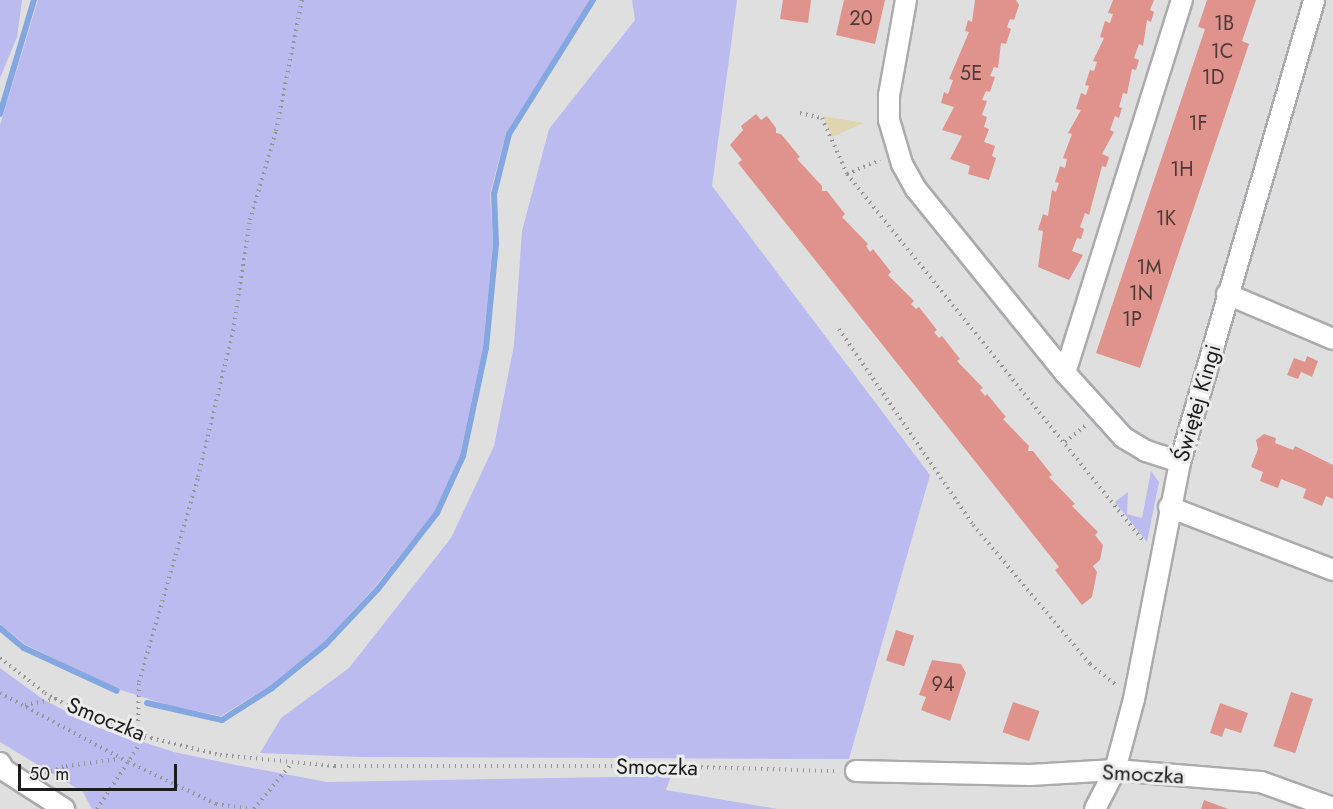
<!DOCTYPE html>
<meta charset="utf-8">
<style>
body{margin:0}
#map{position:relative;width:1333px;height:809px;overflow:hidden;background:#dfdfe0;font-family:Jost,sans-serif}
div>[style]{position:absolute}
.green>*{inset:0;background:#bbbbf0}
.sand>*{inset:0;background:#dfd6b1}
.stream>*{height:6px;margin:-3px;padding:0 3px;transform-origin:3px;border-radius:3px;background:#84a6e1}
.building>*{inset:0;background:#e0938c;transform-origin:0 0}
.path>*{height:4px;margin-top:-2px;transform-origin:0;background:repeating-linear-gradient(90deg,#969697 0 1.5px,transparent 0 6px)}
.roads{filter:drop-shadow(2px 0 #ababad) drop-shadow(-2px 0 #ababad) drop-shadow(0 2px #ababad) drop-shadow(0 -2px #ababad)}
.minor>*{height:20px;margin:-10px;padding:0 10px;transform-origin:10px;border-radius:10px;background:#fff}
span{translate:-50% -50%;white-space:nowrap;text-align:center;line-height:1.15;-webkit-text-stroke:6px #ececed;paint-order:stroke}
.number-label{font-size:20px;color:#4d3a38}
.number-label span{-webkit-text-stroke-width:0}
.street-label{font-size:22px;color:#1c1c1c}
.scale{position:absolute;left:18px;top:764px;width:159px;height:27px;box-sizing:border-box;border:3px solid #1c1c1c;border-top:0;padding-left:8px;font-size:18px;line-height:21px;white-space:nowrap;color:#1c1c1c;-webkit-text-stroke:4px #ececed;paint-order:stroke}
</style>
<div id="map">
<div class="green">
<i style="clip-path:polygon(0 0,22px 0,17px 37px,0 78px)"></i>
<i style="clip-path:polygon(38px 0,590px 0,506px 133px,490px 194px,493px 244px,483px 348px,460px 455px,435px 511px,375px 587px,323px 643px,270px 686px,221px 716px,167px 705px,118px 689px,26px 645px,0 624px,0 125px)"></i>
<i style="clip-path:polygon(632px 0,737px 0,712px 186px,930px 475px,849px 759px,361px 757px,260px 753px,281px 718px,349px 668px,451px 538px,494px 446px,514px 345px,522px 231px,549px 129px,635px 20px)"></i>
<i style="clip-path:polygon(1151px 471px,1159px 482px,1147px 542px,1115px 502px,1128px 492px,1127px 514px,1142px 518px)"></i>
<i style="clip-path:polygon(0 668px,44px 700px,99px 728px,174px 752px,236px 765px,327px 782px,671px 776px,666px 790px,778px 809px,92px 809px,83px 792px,0 742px)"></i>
</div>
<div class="sand">
<i style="clip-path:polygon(823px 116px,864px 123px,832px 137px)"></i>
</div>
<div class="stream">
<i style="left:0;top:114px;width:119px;rotate:-73.4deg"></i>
<i style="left:0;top:628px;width:31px;rotate:40deg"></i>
<i style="left:24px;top:648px;width:102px;rotate:24.8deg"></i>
<i style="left:147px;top:703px;width:77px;rotate:12.8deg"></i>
<i style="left:222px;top:720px;width:59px;rotate:-32.6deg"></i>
<i style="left:272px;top:688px;width:68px;rotate:-39.1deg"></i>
<i style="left:325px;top:645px;width:77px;rotate:-46.6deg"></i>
<i style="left:378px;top:589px;width:96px;rotate:-52.2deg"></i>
<i style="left:437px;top:513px;width:63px;rotate:-65.5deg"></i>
<i style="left:463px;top:456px;width:110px;rotate:-78deg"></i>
<i style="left:486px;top:348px;width:104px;rotate:-84.5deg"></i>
<i style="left:496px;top:244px;width:50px;rotate:-92.3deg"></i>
<i style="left:494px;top:194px;width:62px;rotate:-76deg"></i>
<i style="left:509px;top:134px;width:158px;rotate:-57.9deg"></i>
</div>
<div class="building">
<i style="clip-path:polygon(783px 0,811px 0,808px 23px,780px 19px)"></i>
<i style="clip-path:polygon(844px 0,885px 0,875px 44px,836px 35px)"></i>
<i style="clip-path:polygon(975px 0,1016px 0,1019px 5px,1014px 20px,1010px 19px,1007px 27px,1011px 29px,1006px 44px,1001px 43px,998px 68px,994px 67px,990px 76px,995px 77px,990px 92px,986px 91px,982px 100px,987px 101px,982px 115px,987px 117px,984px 127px,989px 129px,984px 142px,995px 146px,992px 156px,996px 158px,989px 180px,968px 174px,970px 166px,950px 159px,962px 136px,942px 130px,954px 107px,941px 103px,944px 92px,948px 94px,953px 80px,949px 79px,969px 32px,965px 31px,968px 20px,972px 22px)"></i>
<i style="clip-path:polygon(1113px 0,1154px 0,1150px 10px,1154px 12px,1151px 22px,1147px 20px,1143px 46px,1139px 44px,1134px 58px,1139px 60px,1136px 70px,1132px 69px,1127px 94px,1123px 93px,1119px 107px,1122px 108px,1119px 118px,1115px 116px,1110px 130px,1114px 132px,1102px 154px,1109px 157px,1106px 167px,1102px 166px,1089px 215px,1085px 213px,1080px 227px,1084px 229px,1081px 239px,1077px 238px,1072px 251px,1083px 255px,1069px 280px,1038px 267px,1043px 231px,1038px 230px,1043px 214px,1048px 216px,1052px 190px,1056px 192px,1059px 183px,1055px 182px,1060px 166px,1065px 168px,1067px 159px,1063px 158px,1072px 134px,1068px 133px,1081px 110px,1076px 109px,1081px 93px,1086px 95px,1089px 86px,1085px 85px,1090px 70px,1094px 71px,1097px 62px,1093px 61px,1104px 38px,1100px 37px,1105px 21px,1110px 23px,1113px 14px,1108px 13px)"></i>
<i style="clip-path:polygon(1207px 0,1256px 0,1242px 41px,1249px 44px,1140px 368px,1096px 353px,1205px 29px,1198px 27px)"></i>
<i style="clip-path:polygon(756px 114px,761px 120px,767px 116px,776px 128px,776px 133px,781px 134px,800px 157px,797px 159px,822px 186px,822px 191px,827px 191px,845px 214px,842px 217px,868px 244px,866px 246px,870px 252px,873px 249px,891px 272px,888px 275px,914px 301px,911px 304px,916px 309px,919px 307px,937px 330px,934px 332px,939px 338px,942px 336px,960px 359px,957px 361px,983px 388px,980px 390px,985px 396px,987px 394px,1006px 417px,1003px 419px,1029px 446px,1028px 451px,1033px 451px,1052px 475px,1049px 477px,1075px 504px,1072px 506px,1098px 532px,1095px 535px,1103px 545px,1100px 560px,1093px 566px,1097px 572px,1092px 597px,1082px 605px,1055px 570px,1059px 567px,738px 163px,742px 160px,730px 145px,743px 130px,741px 126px)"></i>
<i style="clip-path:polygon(1307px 356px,1318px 361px,1312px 377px,1301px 372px,1298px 379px,1287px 375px,1294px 358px,1305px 362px)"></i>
<i style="clip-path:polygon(1264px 434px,1276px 438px,1275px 443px,1293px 450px,1295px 446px,1333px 465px,1333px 499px,1326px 496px,1322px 506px,1303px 498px,1306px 489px,1281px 479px,1278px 488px,1260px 481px,1263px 472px,1251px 467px,1258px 449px,1256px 440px)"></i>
<i style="left:896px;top:630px;width:19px;height:32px;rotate:18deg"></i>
<i style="clip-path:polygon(932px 660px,961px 664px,966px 673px,950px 721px,921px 710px,926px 697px,919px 695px)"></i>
<i style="left:1291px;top:692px;width:23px;height:57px;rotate:18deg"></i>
<i style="left:1013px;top:702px;width:28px;height:32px;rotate:19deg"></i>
<i style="clip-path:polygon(1220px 703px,1248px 713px,1241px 733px,1225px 728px,1222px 737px,1210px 733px)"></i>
<i style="clip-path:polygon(1204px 800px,1228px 809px,1201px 809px)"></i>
</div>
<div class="path">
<i style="left:800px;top:113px;width:23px;rotate:13deg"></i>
<i style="left:822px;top:118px;width:61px;rotate:65.9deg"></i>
<i style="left:847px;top:174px;width:473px;rotate:51.1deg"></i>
<i style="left:847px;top:174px;width:36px;rotate:-23deg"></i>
<i style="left:839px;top:329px;width:237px;rotate:55.6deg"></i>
<i style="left:973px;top:525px;width:182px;rotate:49.9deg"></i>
<i style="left:1090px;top:664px;width:35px;rotate:39deg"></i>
<i style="left:1065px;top:442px;width:28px;rotate:-39deg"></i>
<i style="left:0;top:658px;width:57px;rotate:37.9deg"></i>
<i style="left:45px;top:693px;width:37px;rotate:29deg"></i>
<i style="left:77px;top:711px;width:79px;rotate:20deg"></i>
<i style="left:151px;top:738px;width:71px;rotate:13.8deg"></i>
<i style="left:220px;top:755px;width:116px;rotate:5.5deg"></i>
<i style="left:335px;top:766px;width:318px"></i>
<i style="left:653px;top:766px;width:184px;rotate:1.6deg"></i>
<i style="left:0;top:693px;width:145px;rotate:28.3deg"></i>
<i style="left:128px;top:762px;width:98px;rotate:25.5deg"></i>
<i style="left:216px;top:804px;width:35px;rotate:8deg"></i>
<i style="left:25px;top:705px;width:32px;rotate:-11deg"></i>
<i style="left:138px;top:733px;width:51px;rotate:-88.9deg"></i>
<i style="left:139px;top:682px;width:213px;rotate:-73.9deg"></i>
<i style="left:198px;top:477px;width:150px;rotate:-76.5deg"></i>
<i style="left:233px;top:331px;width:112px;rotate:-81.3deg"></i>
<i style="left:250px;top:220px;width:93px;rotate:-73.7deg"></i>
<i style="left:276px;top:131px;width:134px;rotate:-78.8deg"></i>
<i style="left:45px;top:773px;width:22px;rotate:-18deg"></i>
<i style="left:66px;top:766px;width:54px;rotate:-7.4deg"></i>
<i style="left:97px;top:809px;width:87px;rotate:-56.7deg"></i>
<i style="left:254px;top:809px;width:60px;rotate:-50.4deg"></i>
</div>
<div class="roads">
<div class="minor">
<i style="left:906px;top:0;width:97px;rotate:100.1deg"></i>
<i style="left:889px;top:95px;width:25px;rotate:90deg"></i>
<i style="left:889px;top:120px;width:46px;rotate:73.5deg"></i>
<i style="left:902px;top:164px;width:29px;rotate:61deg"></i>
<i style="left:916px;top:189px;width:237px;rotate:51deg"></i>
<i style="left:1227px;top:294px;width:115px;rotate:23deg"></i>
<i style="left:1180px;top:462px;width:36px;rotate:-162deg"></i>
<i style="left:1146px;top:451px;width:26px;rotate:-149deg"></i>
<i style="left:1124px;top:438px;width:88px;rotate:-132.2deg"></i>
<i style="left:1065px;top:373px;width:391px;rotate:-72.6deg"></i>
<i style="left:1169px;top:507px;width:176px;rotate:21deg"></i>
<i style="left:0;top:763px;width:8px;rotate:60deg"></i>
<i style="left:4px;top:770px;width:72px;rotate:33deg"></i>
<i style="left:856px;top:771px;width:174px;rotate:1.3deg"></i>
<i style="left:1030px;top:775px;width:85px;rotate:-3.4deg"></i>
<i style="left:1115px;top:770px;width:146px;rotate:4.7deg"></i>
<i style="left:1261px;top:782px;width:77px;rotate:19.9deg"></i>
<i style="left:1095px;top:809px;width:44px;rotate:-62.9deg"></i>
<i style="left:1115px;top:770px;width:73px;rotate:-75deg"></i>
<i style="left:1134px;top:699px;width:241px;rotate:-79deg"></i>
<i style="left:1180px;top:462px;width:481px;rotate:-73.8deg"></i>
</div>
</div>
<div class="number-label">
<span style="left:861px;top:18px">20</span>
<span style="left:1224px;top:23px">1B</span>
<span style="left:1222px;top:51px">1C</span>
<span style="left:971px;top:73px">5E</span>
<span style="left:1213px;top:77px">1D</span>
<span style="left:1198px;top:123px">1F</span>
<span style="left:1182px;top:169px">1H</span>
<span style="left:1166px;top:218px">1K</span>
<span style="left:1149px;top:267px">1M</span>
<span style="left:1141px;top:293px">1N</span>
<span style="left:1132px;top:319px">1P</span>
<span style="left:943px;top:684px">94</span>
</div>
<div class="street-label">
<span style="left:1197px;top:403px;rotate:-74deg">Świętej Kingi</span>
<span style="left:106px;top:719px;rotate:22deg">Smoczka</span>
<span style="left:657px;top:767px;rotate:1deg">Smoczka</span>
<span style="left:1143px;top:774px;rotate:3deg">Smoczka</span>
</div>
<div class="scale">50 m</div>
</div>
